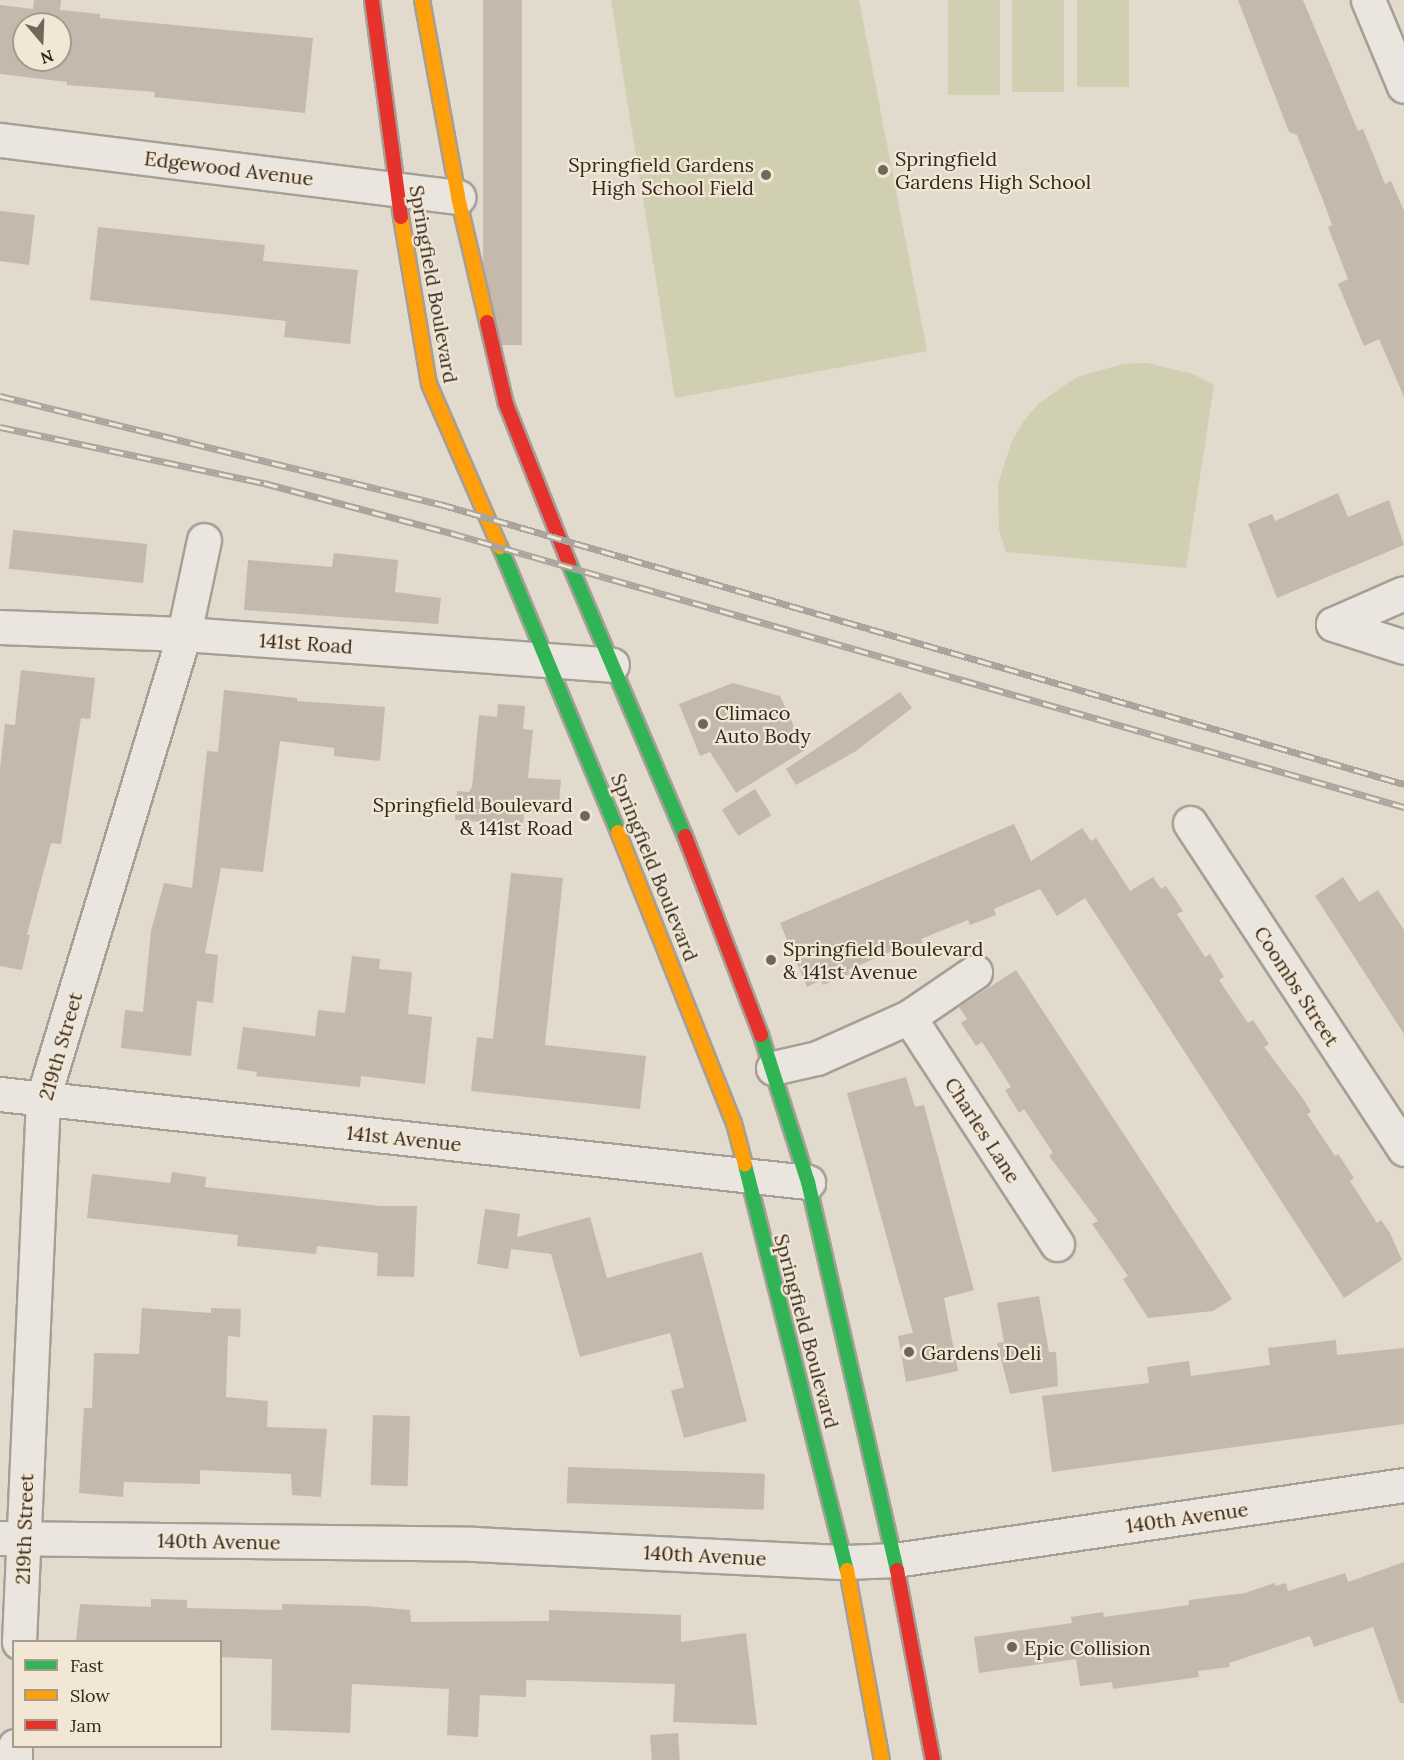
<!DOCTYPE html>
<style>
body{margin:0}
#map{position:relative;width:1404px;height:1760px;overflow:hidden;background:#e1dacd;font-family:Lora,serif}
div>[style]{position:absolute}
.green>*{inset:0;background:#d0cfb1;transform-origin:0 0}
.building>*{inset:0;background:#c5b9ae;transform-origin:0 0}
.roads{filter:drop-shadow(2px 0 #a69f96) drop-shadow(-2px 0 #a69f96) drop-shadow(0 2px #a69f96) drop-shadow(0 -2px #a69f96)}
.street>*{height:33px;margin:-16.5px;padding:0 16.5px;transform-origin:16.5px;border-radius:16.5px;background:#eae5de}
.fast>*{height:14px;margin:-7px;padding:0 7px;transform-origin:7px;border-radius:7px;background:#30b455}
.slow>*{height:14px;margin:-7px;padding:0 7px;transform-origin:7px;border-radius:7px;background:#ff9f0a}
.jam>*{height:14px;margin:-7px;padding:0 7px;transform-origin:7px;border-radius:7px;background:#e5322d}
.rail>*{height:7px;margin-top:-3.5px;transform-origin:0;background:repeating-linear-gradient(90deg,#f2e7d4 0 14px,#a9a49e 0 28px);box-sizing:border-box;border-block:2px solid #a9a49e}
.dots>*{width:16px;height:16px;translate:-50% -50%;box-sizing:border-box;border:3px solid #f2e7d4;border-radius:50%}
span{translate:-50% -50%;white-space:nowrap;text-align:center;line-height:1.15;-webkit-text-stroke:4.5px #f2e7d4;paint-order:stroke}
.poi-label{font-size:20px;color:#34281f}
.left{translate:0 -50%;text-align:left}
.right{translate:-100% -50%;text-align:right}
.street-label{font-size:20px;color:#34281f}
.legend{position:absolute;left:12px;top:1640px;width:210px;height:108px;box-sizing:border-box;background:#f2e7d4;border:2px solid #a69b8c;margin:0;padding:8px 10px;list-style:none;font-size:18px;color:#34281f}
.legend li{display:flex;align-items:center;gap:12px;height:30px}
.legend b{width:30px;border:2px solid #a69b8c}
.north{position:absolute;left:12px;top:12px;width:60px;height:60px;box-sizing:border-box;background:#f2e7d4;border:2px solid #a69b8c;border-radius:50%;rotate:161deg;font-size:16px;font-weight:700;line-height:24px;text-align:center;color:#34281f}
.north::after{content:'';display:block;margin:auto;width:21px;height:27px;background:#71665c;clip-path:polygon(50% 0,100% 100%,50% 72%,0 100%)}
</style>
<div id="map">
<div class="green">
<i style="clip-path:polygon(611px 0,859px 0,927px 351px,675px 398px)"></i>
<i style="left:948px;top:0;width:52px;height:95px"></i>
<i style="left:1012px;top:0;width:52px;height:92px"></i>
<i style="left:1077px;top:0;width:52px;height:87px"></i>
<i style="clip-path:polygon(1147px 363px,1193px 374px,1214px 385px,1186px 568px,1006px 552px,999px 530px,998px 484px,1012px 441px,1024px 421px,1038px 404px,1077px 377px,1123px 364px)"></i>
</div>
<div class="building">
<i style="clip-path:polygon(evenodd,34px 0,61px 0,60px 10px,100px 14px,100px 18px,313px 38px,305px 113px,154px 97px,155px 92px,67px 85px,67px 82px,0 74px,0 5px,33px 9px,34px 0,24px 24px,60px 24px,60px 60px,24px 60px,24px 24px)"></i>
<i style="left:483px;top:0;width:39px;height:345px"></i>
<i style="clip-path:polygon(1238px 0,1303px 0,1358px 131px,1363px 129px,1385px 184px,1391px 181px,1404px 211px,1404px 397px,1379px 339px,1364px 346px,1338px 284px,1348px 279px,1328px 227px,1332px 225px,1326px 208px,1297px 135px,1289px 132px)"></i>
<i style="clip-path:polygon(0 211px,35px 215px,29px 265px,0 261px)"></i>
<i style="clip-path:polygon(98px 227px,265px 245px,263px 261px,358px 270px,350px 344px,284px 337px,286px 321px,90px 300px)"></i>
<i style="clip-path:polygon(1338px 493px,1348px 517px,1389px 500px,1404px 545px,1277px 598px,1248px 524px,1272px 514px,1275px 521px)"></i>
<i style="left:13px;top:530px;width:135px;height:39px;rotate:6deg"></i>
<i style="clip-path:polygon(334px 553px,398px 560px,395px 592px,441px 598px,438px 624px,244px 610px,248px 560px,332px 567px)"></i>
<i style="clip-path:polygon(21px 670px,95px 678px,90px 719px,81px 718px,61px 844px,51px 843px,27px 935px,30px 935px,22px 970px,0 966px,0 769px,5px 724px,15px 725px)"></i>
<i style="clip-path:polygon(733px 683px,780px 696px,805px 750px,736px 793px,710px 752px,700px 756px,679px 704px)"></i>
<i style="clip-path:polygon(224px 690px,297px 698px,297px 701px,385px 707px,380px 761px,334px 756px,334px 748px,280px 741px,263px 872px,221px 868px,205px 953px,218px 955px,213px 1003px,197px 1001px,191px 1056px,121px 1048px,125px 1010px,143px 1012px,151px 931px,164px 883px,192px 888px,207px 751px,218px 752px)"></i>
<i style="clip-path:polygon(900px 692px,912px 708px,856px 751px,796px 785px,786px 769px)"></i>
<i style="clip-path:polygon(498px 704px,525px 706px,523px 729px,533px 730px,528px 778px,561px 780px,558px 814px,524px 812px,523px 825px,455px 820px,457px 791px,469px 792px,472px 787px,479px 715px,497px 717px)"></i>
<i style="left:755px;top:789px;width:31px;height:39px;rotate:58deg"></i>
<i style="clip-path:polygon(1014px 824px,1031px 861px,1082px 828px,1091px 841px,1096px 838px,1130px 891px,1153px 877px,1161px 889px,1166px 886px,1183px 911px,1177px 914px,1205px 957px,1210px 954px,1224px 977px,1219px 980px,1248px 1023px,1253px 1020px,1269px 1044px,1264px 1047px,1304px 1100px,1311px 1112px,1307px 1114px,1335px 1156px,1338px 1154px,1354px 1178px,1350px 1181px,1377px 1223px,1381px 1220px,1390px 1233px,1402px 1260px,1344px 1298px,1085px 898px,1057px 916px,1040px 889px,994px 909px,996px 915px,970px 925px,968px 920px,921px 939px,923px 943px,896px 954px,895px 950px,848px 970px,850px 974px,823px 985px,821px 980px,807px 987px,780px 923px)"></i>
<i style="clip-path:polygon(511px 873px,563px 878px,545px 1045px,646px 1056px,640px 1109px,471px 1091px,477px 1037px,493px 1039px)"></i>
<i style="clip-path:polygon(1343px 877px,1359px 902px,1378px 890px,1404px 930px,1404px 1034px,1315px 896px)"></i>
<i style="clip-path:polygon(352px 956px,380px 959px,379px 969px,412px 972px,408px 1014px,432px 1017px,425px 1084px,361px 1076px,360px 1087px,256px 1076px,257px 1072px,237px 1069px,243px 1027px,315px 1036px,318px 1010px,345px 1013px)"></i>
<i style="clip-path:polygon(1016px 970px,1232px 1299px,1213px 1311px,1148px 1318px,1123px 1279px,1128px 1276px,1092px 1224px,1098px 1221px,1049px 1156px,1053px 1153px,1024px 1109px,1019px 1113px,1005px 1090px,1011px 1087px,982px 1042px,976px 1046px,961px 1023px,967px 1019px,959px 1007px)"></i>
<i style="clip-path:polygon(906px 1077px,915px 1107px,924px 1105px,974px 1290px,944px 1298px,958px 1371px,906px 1382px,898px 1336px,913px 1333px,847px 1093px)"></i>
<i style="clip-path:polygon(172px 1172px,206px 1177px,205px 1187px,380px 1206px,417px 1206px,414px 1277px,377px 1276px,378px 1253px,317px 1246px,316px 1254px,237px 1246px,238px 1235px,87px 1218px,92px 1174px,170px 1183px)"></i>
<i style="clip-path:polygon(485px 1209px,520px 1214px,517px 1237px,590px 1217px,607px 1278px,702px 1252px,747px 1421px,684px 1438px,671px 1391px,684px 1387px,670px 1333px,580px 1357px,551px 1254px,511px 1249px,508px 1269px,477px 1264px)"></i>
<i style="clip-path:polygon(1039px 1296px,1049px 1352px,1056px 1352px,1058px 1386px,1010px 1394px,997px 1343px,1004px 1342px,997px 1303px)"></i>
<i style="clip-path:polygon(142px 1308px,211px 1313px,211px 1308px,241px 1309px,240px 1337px,228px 1336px,226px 1397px,268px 1401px,267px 1427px,327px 1429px,321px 1497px,292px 1495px,291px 1474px,200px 1470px,200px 1484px,124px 1482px,123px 1497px,79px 1493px,84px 1408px,92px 1408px,94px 1353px,139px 1354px)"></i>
<i style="clip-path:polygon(1336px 1340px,1337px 1355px,1404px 1348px,1404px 1424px,1052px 1472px,1042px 1396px,1149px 1383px,1147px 1367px,1189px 1361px,1191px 1376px,1270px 1365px,1268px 1348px)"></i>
<i style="left:373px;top:1415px;width:37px;height:70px;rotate:2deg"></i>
<i style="left:568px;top:1467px;width:197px;height:36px;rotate:2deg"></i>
<i style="clip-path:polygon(1404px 1562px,1404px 1703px,1400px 1703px,1373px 1627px,1314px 1647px,1310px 1636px,1229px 1663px,1230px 1667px,1198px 1671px,1199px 1677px,1113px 1689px,1112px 1682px,1080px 1686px,1076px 1659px,979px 1673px,974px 1637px,1072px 1623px,1071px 1617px,1103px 1612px,1104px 1617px,1189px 1605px,1189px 1600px,1245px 1593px,1274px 1583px,1276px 1586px,1286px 1583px,1288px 1591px,1345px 1573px,1348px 1582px)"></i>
<i style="clip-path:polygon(151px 1599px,187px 1600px,187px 1608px,282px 1610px,282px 1604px,365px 1606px,410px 1610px,411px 1622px,549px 1621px,549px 1610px,681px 1615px,681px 1642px,746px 1633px,757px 1725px,673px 1722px,675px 1684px,526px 1680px,526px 1697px,480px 1695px,478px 1737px,447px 1735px,449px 1689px,352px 1684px,350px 1733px,271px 1730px,272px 1659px,220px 1657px,220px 1641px,76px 1641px,80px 1604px,151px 1607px)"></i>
<i style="left:678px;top:1733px;width:27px;height:28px;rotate:86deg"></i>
</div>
<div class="roads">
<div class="street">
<i style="left:1368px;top:0;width:93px;rotate:67.3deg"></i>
<i style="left:0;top:140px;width:462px;rotate:7.1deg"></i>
<i style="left:1333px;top:624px;width:77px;rotate:-23.6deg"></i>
<i style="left:1333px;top:624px;width:75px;rotate:17.9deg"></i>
<i style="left:0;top:627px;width:184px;rotate:2.2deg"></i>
<i style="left:184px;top:634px;width:429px;rotate:4.1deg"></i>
<i style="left:1190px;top:823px;width:390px;rotate:56.7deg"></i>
<i style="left:909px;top:1017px;width:271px;rotate:56.9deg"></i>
<i style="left:773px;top:1068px;width:45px;rotate:-12.8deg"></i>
<i style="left:817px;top:1058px;width:101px;rotate:-24deg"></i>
<i style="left:909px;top:1017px;width:80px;rotate:-34.3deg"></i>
<i style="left:0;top:1094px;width:813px;rotate:6.22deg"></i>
<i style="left:0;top:1538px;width:474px;rotate:0.7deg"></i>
<i style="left:474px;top:1544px;width:372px;rotate:2.8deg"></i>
<i style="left:846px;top:1562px;width:49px;rotate:-2.3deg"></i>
<i style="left:895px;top:1560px;width:514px;rotate:-8.38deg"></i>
<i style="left:19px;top:1642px;width:545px;rotate:-87.47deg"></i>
<i style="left:43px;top:1098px;width:485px;rotate:-73.1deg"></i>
<i style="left:184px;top:634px;width:96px;rotate:-78deg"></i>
<i style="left:15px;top:1760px;width:14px;rotate:-90deg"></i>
</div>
<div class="fast">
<i style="left:500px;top:547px;width:308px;rotate:67.5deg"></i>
<i style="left:569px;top:563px;width:297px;rotate:67deg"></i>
<i style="left:761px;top:1035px;width:154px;rotate:72.3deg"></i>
<i style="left:808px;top:1182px;width:398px;rotate:77.1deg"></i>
<i style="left:745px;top:1165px;width:418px;rotate:75.9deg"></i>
</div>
<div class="slow">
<i style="left:422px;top:0;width:200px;rotate:79.6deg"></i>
<i style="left:458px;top:197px;width:128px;rotate:76.9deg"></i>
<i style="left:401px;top:217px;width:169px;rotate:80.5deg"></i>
<i style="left:429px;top:384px;width:178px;rotate:66.5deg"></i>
<i style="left:618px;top:832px;width:313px;rotate:68.3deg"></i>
<i style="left:734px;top:1123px;width:43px;rotate:75.3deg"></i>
<i style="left:847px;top:1570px;width:193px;rotate:79.6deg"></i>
</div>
<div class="jam">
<i style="left:372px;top:0;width:219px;rotate:82.4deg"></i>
<i style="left:487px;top:322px;width:84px;rotate:77deg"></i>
<i style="left:506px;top:404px;width:171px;rotate:68.4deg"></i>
<i style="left:685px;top:836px;width:213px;rotate:69.1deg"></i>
<i style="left:897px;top:1570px;width:193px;rotate:79.3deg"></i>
</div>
</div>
<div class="rail">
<i style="left:0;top:396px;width:453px;rotate:13.8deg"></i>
<i style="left:440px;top:504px;width:1004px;rotate:16.2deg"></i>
<i style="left:0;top:427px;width:270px;rotate:12deg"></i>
<i style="left:264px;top:483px;width:194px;rotate:15deg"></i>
<i style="left:451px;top:533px;width:992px;rotate:16.04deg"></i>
</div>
<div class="dots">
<i style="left:883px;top:170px;background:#71665c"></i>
<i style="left:766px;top:175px;background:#71665c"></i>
<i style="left:703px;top:724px;background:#71665c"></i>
<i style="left:585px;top:816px;background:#71665c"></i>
<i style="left:771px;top:960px;background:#71665c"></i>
<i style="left:909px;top:1352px;background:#71665c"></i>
<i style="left:1012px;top:1647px;background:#71665c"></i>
</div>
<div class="poi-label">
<span class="left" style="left:895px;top:170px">Springfield<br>Gardens High School</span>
<span class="right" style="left:754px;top:176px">Springfield Gardens<br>High School Field</span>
<span class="left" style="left:715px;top:724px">Climaco<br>Auto Body</span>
<span class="right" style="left:573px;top:816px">Springfield Boulevard<br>&amp; 141st Road</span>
<span class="left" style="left:783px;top:960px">Springfield Boulevard<br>&amp; 141st Avenue</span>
<span class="left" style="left:921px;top:1352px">Gardens Deli</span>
<span class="left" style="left:1024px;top:1647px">Epic Collision</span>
</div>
<div class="street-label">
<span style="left:229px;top:168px;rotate:7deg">Edgewood Avenue</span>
<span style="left:434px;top:284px;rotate:80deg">Springfield Boulevard</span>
<span style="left:306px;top:643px;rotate:4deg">141st Road</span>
<span style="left:655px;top:867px;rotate:68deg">Springfield Boulevard</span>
<span style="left:1297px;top:986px;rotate:57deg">Coombs Street</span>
<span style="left:60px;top:1046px;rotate:-74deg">219th Street</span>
<span style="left:983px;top:1130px;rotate:57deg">Charles Lane</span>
<span style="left:404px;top:1138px;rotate:6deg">141st Avenue</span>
<span style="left:807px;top:1331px;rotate:75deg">Springfield Boulevard</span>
<span style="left:1187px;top:1517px;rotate:-8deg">140th Avenue</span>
<span style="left:24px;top:1529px;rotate:-88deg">219th Street</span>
<span style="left:219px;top:1541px;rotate:1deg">140th Avenue</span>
<span style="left:705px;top:1555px;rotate:3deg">140th Avenue</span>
</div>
<ul class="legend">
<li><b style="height:8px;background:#30b455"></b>Fast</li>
<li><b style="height:8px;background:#ff9f0a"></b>Slow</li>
<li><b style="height:8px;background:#e5322d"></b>Jam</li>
</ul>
<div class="north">N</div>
</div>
